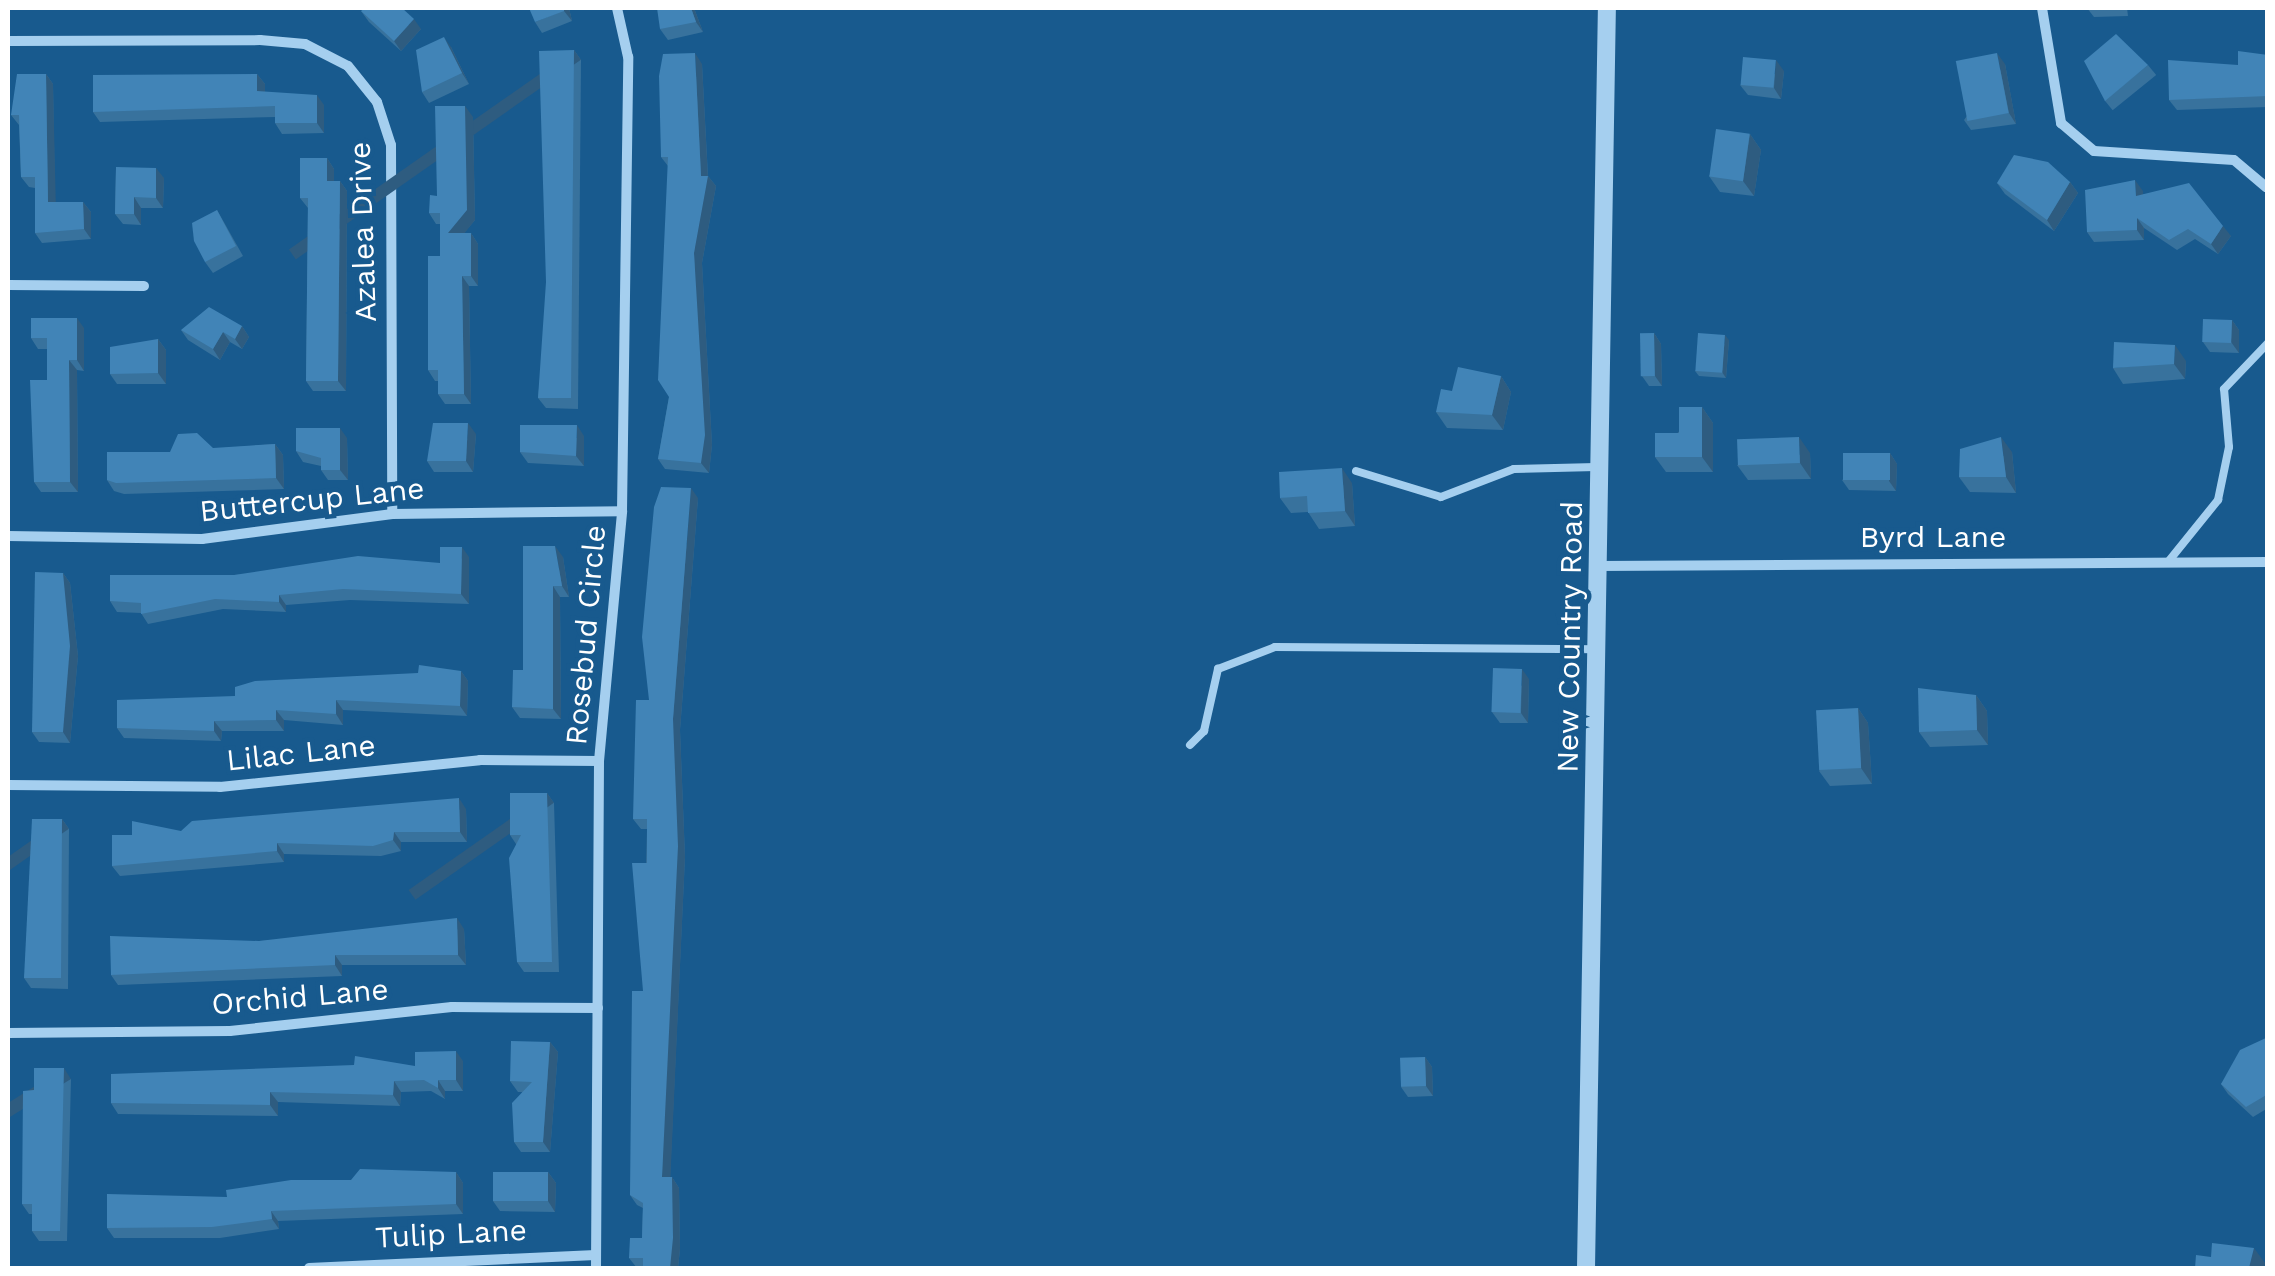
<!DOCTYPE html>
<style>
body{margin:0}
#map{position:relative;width:2275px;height:1276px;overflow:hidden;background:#185a8e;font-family:"Work Sans",sans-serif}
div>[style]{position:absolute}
.service>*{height:8px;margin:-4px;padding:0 4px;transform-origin:4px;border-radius:4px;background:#a5cfef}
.minor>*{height:10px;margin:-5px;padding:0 5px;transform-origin:5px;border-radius:5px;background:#a5cfef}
.tertiary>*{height:18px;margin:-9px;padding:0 9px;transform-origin:9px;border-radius:9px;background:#a5cfef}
.wall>*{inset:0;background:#38729d;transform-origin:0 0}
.shaded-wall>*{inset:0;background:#2e5c80;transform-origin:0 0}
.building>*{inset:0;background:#4184b7;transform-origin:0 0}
span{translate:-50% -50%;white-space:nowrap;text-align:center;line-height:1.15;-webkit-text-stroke:9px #185a8e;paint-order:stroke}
.street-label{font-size:30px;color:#fff}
.frame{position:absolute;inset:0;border:10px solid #fff;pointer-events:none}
</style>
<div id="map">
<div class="service">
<i style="left:1356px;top:471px;width:89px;rotate:17deg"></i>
<i style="left:1441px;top:497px;width:78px;rotate:-21deg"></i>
<i style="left:1514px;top:469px;width:82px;rotate:-1.4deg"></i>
<i style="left:2168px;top:562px;width:80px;rotate:-51.1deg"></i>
<i style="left:2218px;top:500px;width:54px;rotate:-78.3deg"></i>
<i style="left:2229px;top:447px;width:58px;rotate:-94.9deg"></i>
<i style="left:2224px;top:389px;width:64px;rotate:-46.3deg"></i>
<i style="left:1190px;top:745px;width:20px;rotate:-45deg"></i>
<i style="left:1204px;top:731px;width:64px;rotate:-77.3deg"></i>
<i style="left:1218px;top:669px;width:61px;rotate:-21.1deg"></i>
<i style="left:1275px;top:647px;width:322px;rotate:0.4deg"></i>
</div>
<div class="minor">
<i style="left:2042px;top:8px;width:117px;rotate:80.6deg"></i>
<i style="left:2061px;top:123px;width:43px;rotate:40.3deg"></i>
<i style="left:2094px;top:151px;width:140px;rotate:3.7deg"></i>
<i style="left:2234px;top:160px;width:42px;rotate:40.2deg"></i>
<i style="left:8px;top:41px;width:252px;rotate:-0.2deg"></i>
<i style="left:260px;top:40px;width:45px;rotate:5.1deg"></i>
<i style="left:305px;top:44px;width:48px;rotate:27.1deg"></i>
<i style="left:348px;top:66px;width:46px;rotate:51.1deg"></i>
<i style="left:377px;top:102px;width:45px;rotate:72deg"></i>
<i style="left:391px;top:145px;width:369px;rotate:89.8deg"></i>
<i style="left:8px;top:285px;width:136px;rotate:0.4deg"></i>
<i style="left:8px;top:536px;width:194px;rotate:0.9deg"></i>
<i style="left:202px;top:539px;width:192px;rotate:-7.5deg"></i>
<i style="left:392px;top:514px;width:230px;rotate:-0.7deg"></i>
<i style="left:1598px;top:566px;width:670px;rotate:-0.34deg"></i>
<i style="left:8px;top:785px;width:212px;rotate:0.5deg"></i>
<i style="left:220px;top:787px;width:261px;rotate:-5.9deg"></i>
<i style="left:480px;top:760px;width:119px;rotate:0.5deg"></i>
<i style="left:8px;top:1033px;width:222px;rotate:-0.5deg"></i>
<i style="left:230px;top:1031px;width:223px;rotate:-6.2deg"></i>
<i style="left:452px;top:1007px;width:146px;rotate:0.4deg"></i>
<i style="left:309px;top:1268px;width:287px;rotate:-2.6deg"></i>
<i style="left:596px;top:1268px;width:507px;rotate:-89.66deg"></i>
<i style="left:599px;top:761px;width:251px;rotate:-84.7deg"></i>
<i style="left:622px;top:511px;width:454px;rotate:-89.2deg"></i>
<i style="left:628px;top:57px;width:50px;rotate:-102.7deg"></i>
</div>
<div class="tertiary">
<i style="left:1586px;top:1268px;width:1260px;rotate:-89.05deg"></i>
</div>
<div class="wall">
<i style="clip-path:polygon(569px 8px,572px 21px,542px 33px,535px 22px)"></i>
<i style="clip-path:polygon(694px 8px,703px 32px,668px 40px,660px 29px)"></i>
<i style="clip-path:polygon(2087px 8px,2127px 8px,2128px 16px,2094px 17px)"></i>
<i style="clip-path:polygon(361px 11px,421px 29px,401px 51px,369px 22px)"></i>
<i style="clip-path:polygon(451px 47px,469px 84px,429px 103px,422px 92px)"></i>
<i style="clip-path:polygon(574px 50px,581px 60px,578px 409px,546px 408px,538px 398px)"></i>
<i style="clip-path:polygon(2268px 55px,2268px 107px,2177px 110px,2169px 100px,2238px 65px)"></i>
<i style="clip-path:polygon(702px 64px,708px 176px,716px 186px,702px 263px,712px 445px,709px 473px,665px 469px,658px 459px,669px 397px,668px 166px,661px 157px)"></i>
<i style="clip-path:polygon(2005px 64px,2016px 124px,1971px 130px,1964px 120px)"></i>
<i style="left:2148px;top:65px;width:13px;height:56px;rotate:51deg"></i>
<i style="clip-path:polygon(1784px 71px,1781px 99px,1748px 95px,1740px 85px)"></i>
<i style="clip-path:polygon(46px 74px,53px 84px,55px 202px,83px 202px,91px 212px,91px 239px,42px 243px,35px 233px,35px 188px,29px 187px,21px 177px,19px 125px,11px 115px)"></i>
<i style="clip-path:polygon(257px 74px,265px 84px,265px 92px,324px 105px,324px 133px,282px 134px,275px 123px,275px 117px,100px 122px,93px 112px)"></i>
<i style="clip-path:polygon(473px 117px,475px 220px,464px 233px,471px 233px,478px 244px,478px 286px,469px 286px,471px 404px,445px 404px,438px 394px,438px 381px,435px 381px,428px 370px,440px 256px,440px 224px,436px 224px,429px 213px)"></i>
<i style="clip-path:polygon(1750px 134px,1761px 150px,1754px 196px,1720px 192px,1709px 176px)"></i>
<i style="clip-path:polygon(327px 158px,334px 169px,334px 181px,340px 181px,347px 191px,346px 391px,313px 391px,306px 381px,308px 208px,300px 198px)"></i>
<i style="clip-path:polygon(116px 167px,164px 178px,163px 208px,141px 208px,141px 225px,123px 224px,115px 214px)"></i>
<i style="clip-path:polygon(2070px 182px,2078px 193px,2054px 231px,2005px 194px,1997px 183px)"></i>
<i style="clip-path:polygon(2143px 191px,2143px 194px,2231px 236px,2218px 254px,2195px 239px,2177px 250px,2144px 228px,2144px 240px,2094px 242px,2087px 232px)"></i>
<i style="clip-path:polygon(217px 210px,243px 256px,213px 273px,205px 262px)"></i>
<i style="clip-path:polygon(2232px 320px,2239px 330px,2239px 353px,2210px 352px,2203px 342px)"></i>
<i style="clip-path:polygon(242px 326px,249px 337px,242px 349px,230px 342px,220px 360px,188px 340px,181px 330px)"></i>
<i style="clip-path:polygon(84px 328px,84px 371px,77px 370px,78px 492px,41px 492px,34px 482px,47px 380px,47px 349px,38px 349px,31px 338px)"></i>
<i style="clip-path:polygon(1654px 333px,1661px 344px,1662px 386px,1649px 386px,1642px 376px)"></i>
<i style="clip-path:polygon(158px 339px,166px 350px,166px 384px,117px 384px,110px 374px)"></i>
<i style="clip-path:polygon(1729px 340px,1726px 378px,1699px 376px,1695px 371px)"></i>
<i style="clip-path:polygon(2186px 361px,2185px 379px,2123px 384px,2113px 368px)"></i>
<i style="clip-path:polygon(1501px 376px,1511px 392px,1503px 430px,1447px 428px,1436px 412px)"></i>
<i style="clip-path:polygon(1702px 407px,1713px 423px,1713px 472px,1666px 472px,1655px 457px)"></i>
<i style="clip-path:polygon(476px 434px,473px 472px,434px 472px,427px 461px)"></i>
<i style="clip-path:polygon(584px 436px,584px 466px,528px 463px,520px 452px)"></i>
<i style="clip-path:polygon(347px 438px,348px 480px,328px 480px,321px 470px,321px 466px,303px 462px,296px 451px)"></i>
<i style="clip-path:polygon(275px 444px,283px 455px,284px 489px,124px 494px,114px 491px,107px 480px,170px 452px)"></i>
<i style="clip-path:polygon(2012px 452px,2016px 493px,1970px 492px,1959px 477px)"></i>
<i style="clip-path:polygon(1810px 453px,1811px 479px,1748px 480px,1737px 465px)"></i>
<i style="clip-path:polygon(1890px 453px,1897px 464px,1896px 491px,1849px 490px,1842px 480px)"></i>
<i style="clip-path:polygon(1352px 483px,1355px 526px,1319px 529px,1308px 512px,1291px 513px,1280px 498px)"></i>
<i style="clip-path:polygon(698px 498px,680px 730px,685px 857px,670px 1177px,672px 1177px,679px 1188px,680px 1249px,678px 1268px,637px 1268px,629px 1258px,642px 1238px,643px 1208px,637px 1205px,630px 1195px,643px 991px,647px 829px,641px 829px,633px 819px,649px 700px)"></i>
<i style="clip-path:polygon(469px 557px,469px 604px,350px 600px,286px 605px,286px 612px,223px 609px,148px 624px,141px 613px,117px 612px,110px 601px,234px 575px,440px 563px)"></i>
<i style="clip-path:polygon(563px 557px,569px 597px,560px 597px,561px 719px,520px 718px,512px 707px,523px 670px)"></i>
<i style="clip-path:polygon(63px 573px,70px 583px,78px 656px,70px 743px,39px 742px,32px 732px)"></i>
<i style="clip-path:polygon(461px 671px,468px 681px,467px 716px,343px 710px,343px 725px,284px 720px,284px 731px,222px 731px,221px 741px,124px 738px,117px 728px,235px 696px)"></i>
<i style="clip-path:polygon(1529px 679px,1528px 723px,1500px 723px,1492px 712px)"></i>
<i style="clip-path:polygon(1976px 695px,1987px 711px,1988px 745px,1930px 747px,1919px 732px)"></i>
<i style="clip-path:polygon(1858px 708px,1868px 723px,1872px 784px,1830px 786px,1819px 771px)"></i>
<i style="clip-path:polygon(547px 793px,554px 803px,559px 972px,524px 972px,517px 962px,516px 844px,510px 835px)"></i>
<i style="clip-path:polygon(466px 809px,467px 842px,401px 842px,401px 851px,381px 856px,284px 854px,284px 862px,120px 876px,112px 866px,132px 835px)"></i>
<i style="clip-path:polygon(62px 819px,69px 829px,68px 989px,31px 988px,24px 978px)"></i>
<i style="clip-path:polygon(464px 929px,466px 965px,342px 965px,342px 976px,118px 985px,111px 975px,259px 941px)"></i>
<i style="clip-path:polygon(2268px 1037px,2268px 1108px,2253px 1117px,2228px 1094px,2221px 1084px)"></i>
<i style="clip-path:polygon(550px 1042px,558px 1052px,550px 1152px,521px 1152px,514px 1142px,522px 1092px,518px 1092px,510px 1081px)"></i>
<i style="clip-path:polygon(1425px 1057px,1432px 1067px,1433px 1096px,1408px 1097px,1401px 1087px)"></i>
<i style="clip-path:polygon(463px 1061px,463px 1091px,445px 1091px,445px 1099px,431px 1091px,401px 1092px,400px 1106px,278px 1102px,278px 1116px,118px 1114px,111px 1103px)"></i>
<i style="clip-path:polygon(71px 1079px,67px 1241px,39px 1241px,32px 1231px,32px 1214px,29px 1214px,22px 1204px,34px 1090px)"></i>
<i style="clip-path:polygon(456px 1172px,463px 1183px,463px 1214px,278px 1221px,279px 1229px,220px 1238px,114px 1238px,107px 1228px,227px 1197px,351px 1180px)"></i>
<i style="clip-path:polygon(548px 1172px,556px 1183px,555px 1212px,500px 1211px,493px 1201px)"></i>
</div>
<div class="shaded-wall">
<i style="clip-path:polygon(564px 8px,569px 8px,572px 21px,564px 11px)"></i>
<i style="clip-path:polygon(691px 8px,694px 8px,703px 32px,696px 22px)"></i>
<i style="clip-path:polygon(414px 19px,421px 29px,401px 51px,394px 41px)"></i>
<i style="clip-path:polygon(444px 37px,451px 47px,469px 84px,462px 73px)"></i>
<i style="left:574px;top:50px;width:12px;height:348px;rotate:55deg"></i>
<i style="clip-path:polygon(695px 53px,702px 64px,708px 178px,708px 176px,716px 186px,702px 263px,712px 445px,709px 473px,701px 463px,694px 253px,701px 176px)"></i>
<i style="clip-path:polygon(1997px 53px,2005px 64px,2016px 124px,2009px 113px)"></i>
<i style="clip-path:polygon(1776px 60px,1784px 71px,1781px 99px,1774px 88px)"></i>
<i style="clip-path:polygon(46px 74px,53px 84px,56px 212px,48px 202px)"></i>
<i style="clip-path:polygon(257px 74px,265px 84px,265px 102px,257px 91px)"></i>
<i style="clip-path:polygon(317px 95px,324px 105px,324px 133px,317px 123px)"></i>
<i style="clip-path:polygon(465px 106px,473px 117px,475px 220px,456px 244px,448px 233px)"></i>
<i style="clip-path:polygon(1750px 134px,1761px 150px,1754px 196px,1743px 181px)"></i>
<i style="clip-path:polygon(327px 158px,334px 169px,334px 191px,327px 181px)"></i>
<i style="clip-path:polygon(156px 168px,164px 178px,163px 208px,156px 198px)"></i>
<i style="clip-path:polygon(2135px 180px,2143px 191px,2143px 206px,2136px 196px)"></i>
<i style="clip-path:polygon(340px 181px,347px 191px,346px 391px,338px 381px)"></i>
<i style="clip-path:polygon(2070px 182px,2078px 193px,2054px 231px,2047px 220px)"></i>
<i style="clip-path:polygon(134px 197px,141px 208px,141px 225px,134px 214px)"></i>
<i style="clip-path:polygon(83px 202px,91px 212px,91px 239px,84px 229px)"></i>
<i style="clip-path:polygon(2137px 218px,2144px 228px,2144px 240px,2137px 230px)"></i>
<i style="clip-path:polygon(2223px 226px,2231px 236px,2218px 254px,2211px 244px)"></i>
<i style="clip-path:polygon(471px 233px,478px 244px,478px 286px,471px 276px)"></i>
<i style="clip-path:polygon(462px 276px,469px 286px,471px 404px,464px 394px)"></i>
<i style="clip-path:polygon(77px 318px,84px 328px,84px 371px,77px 360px)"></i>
<i style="clip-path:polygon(2232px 320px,2239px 330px,2239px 353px,2231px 342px)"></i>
<i style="clip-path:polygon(242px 326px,249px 337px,242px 349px,235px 339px)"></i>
<i style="clip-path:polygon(223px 332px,230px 342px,220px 360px,213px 349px)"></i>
<i style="clip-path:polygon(1654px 333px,1661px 344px,1662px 386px,1655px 376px)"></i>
<i style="clip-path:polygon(1725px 335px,1729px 340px,1726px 378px,1722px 372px)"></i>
<i style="clip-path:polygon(158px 339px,166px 350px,166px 384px,158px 373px)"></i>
<i style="clip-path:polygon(2175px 345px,2186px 361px,2185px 379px,2174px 364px)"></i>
<i style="clip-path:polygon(69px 360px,77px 370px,78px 492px,70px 482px)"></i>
<i style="clip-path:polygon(1501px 376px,1511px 392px,1503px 430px,1492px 415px)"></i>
<i style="clip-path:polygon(1702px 407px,1713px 423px,1713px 472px,1702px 457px)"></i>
<i style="clip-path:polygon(468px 423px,476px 434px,473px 472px,466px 461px)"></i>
<i style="clip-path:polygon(577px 425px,584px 436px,584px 466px,576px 456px)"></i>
<i style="clip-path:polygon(340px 428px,347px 438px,348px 480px,340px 470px)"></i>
<i style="clip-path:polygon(1799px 437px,1810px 453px,1811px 479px,1800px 463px)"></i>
<i style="clip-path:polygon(2001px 437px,2012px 452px,2016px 493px,2006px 477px)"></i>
<i style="clip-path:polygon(275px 444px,283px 455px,284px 489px,276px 478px)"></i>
<i style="clip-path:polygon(1890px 453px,1897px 464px,1896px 491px,1889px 481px)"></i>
<i style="clip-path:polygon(1342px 468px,1352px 483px,1355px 526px,1345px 511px)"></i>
<i style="clip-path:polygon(691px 488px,698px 498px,680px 730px,685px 857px,670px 1187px,662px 1177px,673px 719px)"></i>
<i style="clip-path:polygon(555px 546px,563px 557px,569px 597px,562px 586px)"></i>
<i style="clip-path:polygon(462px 547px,469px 557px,469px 604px,461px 594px)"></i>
<i style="clip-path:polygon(63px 573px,70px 583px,78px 656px,70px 743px,63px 732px)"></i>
<i style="clip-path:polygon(553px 586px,560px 597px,561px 719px,553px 709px)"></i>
<i style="clip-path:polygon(279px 595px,286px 605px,286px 612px,279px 602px)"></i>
<i style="clip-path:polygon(1522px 669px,1529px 679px,1528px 723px,1521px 713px)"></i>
<i style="clip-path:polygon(461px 671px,468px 681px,467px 716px,460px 706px)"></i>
<i style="clip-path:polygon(1976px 695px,1987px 711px,1988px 745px,1977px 730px)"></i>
<i style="clip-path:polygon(336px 700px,343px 710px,343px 725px,336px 714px)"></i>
<i style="clip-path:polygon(1858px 708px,1868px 723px,1872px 784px,1861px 768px)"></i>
<i style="clip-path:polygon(276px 710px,284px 720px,284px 731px,276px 720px)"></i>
<i style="clip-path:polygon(214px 721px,222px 731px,221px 741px,214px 731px)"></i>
<i style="left:547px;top:793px;width:12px;height:169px;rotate:55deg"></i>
<i style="clip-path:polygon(459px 798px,466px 809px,467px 842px,460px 832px)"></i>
<i style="left:62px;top:819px;width:12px;height:159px;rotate:55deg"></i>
<i style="clip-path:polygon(394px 832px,401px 842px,401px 851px,393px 840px)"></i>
<i style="clip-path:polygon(277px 843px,284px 854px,284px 862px,277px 851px)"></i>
<i style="clip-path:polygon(457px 918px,464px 929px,466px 965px,458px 955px)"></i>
<i style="clip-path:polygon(335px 955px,342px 965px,342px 976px,335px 965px)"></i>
<i style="clip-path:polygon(550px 1042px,558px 1052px,550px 1152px,543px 1142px)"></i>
<i style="clip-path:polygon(456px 1051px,463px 1061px,463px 1091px,456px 1080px)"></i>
<i style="clip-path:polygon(1425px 1057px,1432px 1067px,1433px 1096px,1426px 1086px)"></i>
<i style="left:64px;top:1068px;width:13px;height:163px;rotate:58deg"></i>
<i style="clip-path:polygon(438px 1080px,445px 1091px,445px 1099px,438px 1088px)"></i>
<i style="clip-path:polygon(394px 1081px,401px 1092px,400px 1106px,393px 1095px)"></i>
<i style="clip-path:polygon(270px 1092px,278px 1102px,278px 1116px,270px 1105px)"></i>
<i style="clip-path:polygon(456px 1172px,463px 1183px,463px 1214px,456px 1204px)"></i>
<i style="clip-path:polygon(548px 1172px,556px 1183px,555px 1212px,548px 1201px)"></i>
<i style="clip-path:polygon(672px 1177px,679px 1188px,680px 1249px,678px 1268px,670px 1268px)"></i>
<i style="clip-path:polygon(271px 1211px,278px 1221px,279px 1229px,272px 1219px)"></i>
<i style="clip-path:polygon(2254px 1248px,2265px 1263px,2264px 1268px,2249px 1268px)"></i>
</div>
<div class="building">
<i style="clip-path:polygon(365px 8px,402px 8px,414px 19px,394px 41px,361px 11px)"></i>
<i style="clip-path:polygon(529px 8px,564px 8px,564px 11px,535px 22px)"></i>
<i style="clip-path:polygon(657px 8px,691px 8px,696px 22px,660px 29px)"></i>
<i style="clip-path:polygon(2116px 34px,2148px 65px,2105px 101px,2084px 61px)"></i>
<i style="clip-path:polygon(444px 37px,462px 73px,422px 92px,416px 50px)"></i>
<i style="clip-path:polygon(574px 50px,571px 398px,538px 398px,546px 282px,539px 51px)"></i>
<i style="clip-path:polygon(2238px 51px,2268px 55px,2268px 96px,2169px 100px,2168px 60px,2238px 65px)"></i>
<i style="clip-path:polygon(695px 53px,701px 176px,708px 176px,694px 253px,705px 435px,701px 463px,658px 459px,669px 397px,658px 380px,668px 157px,661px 157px,659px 76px,663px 54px)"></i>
<i style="left:1997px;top:53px;width:61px;height:42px;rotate:79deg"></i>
<i style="left:1743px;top:57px;width:33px;height:28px;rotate:5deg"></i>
<i style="clip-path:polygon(17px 74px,46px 74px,48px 202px,83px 202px,84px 229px,35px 233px,35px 177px,21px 177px,19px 115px,11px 115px)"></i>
<i style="clip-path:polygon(257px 74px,257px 91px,317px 95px,317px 123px,275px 123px,275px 106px,93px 112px,93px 75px)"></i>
<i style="clip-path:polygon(435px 106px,465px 106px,467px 210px,448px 233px,471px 233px,471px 276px,462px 276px,464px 394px,438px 394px,438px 370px,428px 370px,428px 256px,440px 256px,440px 213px,429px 213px,430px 195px,437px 196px)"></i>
<i style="left:1716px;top:129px;width:34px;height:48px;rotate:8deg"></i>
<i style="clip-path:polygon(2014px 155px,2048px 162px,2070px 182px,2047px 220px,1997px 183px)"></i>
<i style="clip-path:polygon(300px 158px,327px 158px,327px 181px,340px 181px,338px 381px,306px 381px,308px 198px,300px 198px)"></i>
<i style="clip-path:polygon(116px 167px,156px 168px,156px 198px,134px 197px,134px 214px,115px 214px)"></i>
<i style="clip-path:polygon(2135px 180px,2136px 196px,2189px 183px,2223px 226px,2211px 244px,2188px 229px,2169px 240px,2137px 218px,2137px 230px,2087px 232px,2085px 190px)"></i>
<i style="clip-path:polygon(217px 210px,236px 246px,205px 262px,194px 241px,192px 223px)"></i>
<i style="clip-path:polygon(209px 307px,242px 326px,235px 339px,223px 332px,213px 349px,181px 330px)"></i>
<i style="clip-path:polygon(31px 318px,77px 318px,77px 360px,69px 360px,70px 482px,34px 482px,30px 380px,47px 380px,47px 338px,31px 338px)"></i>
<i style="left:2203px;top:319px;width:29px;height:23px;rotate:2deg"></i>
<i style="left:1654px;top:333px;width:43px;height:14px;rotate:89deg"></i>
<i style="left:1698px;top:333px;width:27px;height:38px;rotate:4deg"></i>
<i style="clip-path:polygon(158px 339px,158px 373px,110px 374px,110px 347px)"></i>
<i style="clip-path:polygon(2114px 342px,2175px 345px,2174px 364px,2113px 368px)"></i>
<i style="clip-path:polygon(1458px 367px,1501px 376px,1492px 415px,1436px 412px,1441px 389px,1452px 391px)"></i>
<i style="clip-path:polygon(1679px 407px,1702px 407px,1702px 457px,1655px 457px,1655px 433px,1679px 433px)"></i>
<i style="clip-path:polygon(433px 423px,468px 423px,466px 461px,427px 461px)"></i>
<i style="clip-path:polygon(520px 425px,577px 425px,576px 456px,520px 452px)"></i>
<i style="clip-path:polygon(296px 428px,340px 428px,340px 470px,321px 470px,321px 458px,296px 451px)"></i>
<i style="clip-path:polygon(197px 433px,213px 448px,275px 444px,276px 478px,116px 483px,107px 480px,107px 452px,170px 452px,178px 434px)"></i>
<i style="left:1799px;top:437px;width:26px;height:62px;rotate:88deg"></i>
<i style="clip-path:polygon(2001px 437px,2006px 477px,1959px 477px,1960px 449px)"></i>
<i style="left:1843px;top:453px;width:47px;height:27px"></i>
<i style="clip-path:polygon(1342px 468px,1345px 511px,1308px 513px,1307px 496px,1280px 498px,1279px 472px)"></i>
<i style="clip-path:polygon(661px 487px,691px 488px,673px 719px,678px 846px,662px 1177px,672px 1177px,673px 1238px,670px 1268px,643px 1268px,643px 1258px,629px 1258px,630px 1238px,642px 1238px,643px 1203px,630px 1195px,632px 991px,643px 991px,632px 863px,647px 863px,647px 819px,633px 819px,636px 700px,649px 700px,642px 637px,654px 507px)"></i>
<i style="clip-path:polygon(523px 546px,555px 546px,562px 586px,553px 586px,553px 709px,512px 707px,513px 670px,523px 670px)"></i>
<i style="clip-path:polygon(440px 547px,462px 547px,461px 594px,343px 589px,279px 595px,279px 602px,215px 599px,141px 614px,141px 603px,110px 601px,110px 575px,234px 575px,358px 556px,440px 563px)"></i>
<i style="clip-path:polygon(35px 572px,63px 573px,70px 646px,63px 732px,32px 732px)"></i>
<i style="clip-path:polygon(419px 665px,461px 671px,460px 706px,336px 700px,336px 714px,276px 710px,276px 720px,214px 721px,214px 731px,117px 728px,117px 700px,235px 696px,235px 687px,255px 681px,418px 673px)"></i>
<i style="left:1493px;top:668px;width:29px;height:44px;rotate:2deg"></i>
<i style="clip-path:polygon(1918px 688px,1976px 695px,1977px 730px,1919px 732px)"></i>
<i style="left:1858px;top:708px;width:60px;height:42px;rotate:87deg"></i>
<i style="clip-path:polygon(510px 793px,547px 793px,552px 962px,517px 962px,509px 858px,521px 835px,510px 835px)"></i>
<i style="clip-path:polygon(459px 798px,460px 832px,394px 832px,393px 840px,373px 846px,277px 843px,277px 851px,112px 866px,112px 835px,132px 835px,132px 821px,181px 831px,192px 821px)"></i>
<i style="clip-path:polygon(32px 819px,62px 819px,61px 978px,24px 978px)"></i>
<i style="clip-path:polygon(457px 918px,458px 955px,335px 955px,335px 965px,111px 975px,110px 936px,259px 941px)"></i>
<i style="clip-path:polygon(2268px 1037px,2268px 1094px,2246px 1107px,2221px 1084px,2240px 1050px)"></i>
<i style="clip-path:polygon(511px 1041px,550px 1042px,543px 1142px,514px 1142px,512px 1103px,532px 1082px,510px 1081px)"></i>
<i style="clip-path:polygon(456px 1051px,456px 1080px,438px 1080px,438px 1088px,424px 1080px,394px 1081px,393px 1095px,270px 1092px,270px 1105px,111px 1103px,111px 1074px,354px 1065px,355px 1056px,415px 1066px,415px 1052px)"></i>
<i style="left:1425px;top:1057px;width:29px;height:25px;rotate:88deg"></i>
<i style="clip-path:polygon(34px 1068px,64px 1068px,60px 1231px,32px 1231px,32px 1204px,22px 1204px,23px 1091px,34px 1090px)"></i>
<i style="clip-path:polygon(360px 1169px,456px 1172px,456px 1204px,271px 1211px,272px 1219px,212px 1227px,107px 1228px,107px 1194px,227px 1197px,226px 1190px,291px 1180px,351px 1180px)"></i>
<i style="left:493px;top:1172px;width:55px;height:29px"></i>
<i style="clip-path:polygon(2212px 1243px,2254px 1248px,2249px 1268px,2195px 1268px,2196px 1255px,2211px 1257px)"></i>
</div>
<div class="street-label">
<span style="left:363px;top:232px;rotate:-92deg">Azalea Drive</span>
<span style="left:312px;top:500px;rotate:-6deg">Buttercup Lane</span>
<span style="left:1933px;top:537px">Byrd Lane</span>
<span style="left:586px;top:635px;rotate:-85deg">Rosebud Circle</span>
<span style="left:1570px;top:637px;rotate:-89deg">New Country Road</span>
<span style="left:301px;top:753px;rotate:-6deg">Lilac Lane</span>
<span style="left:300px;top:997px;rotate:-5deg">Orchid Lane</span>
<span style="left:451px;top:1234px;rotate:-3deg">Tulip Lane</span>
</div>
<div class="frame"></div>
</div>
